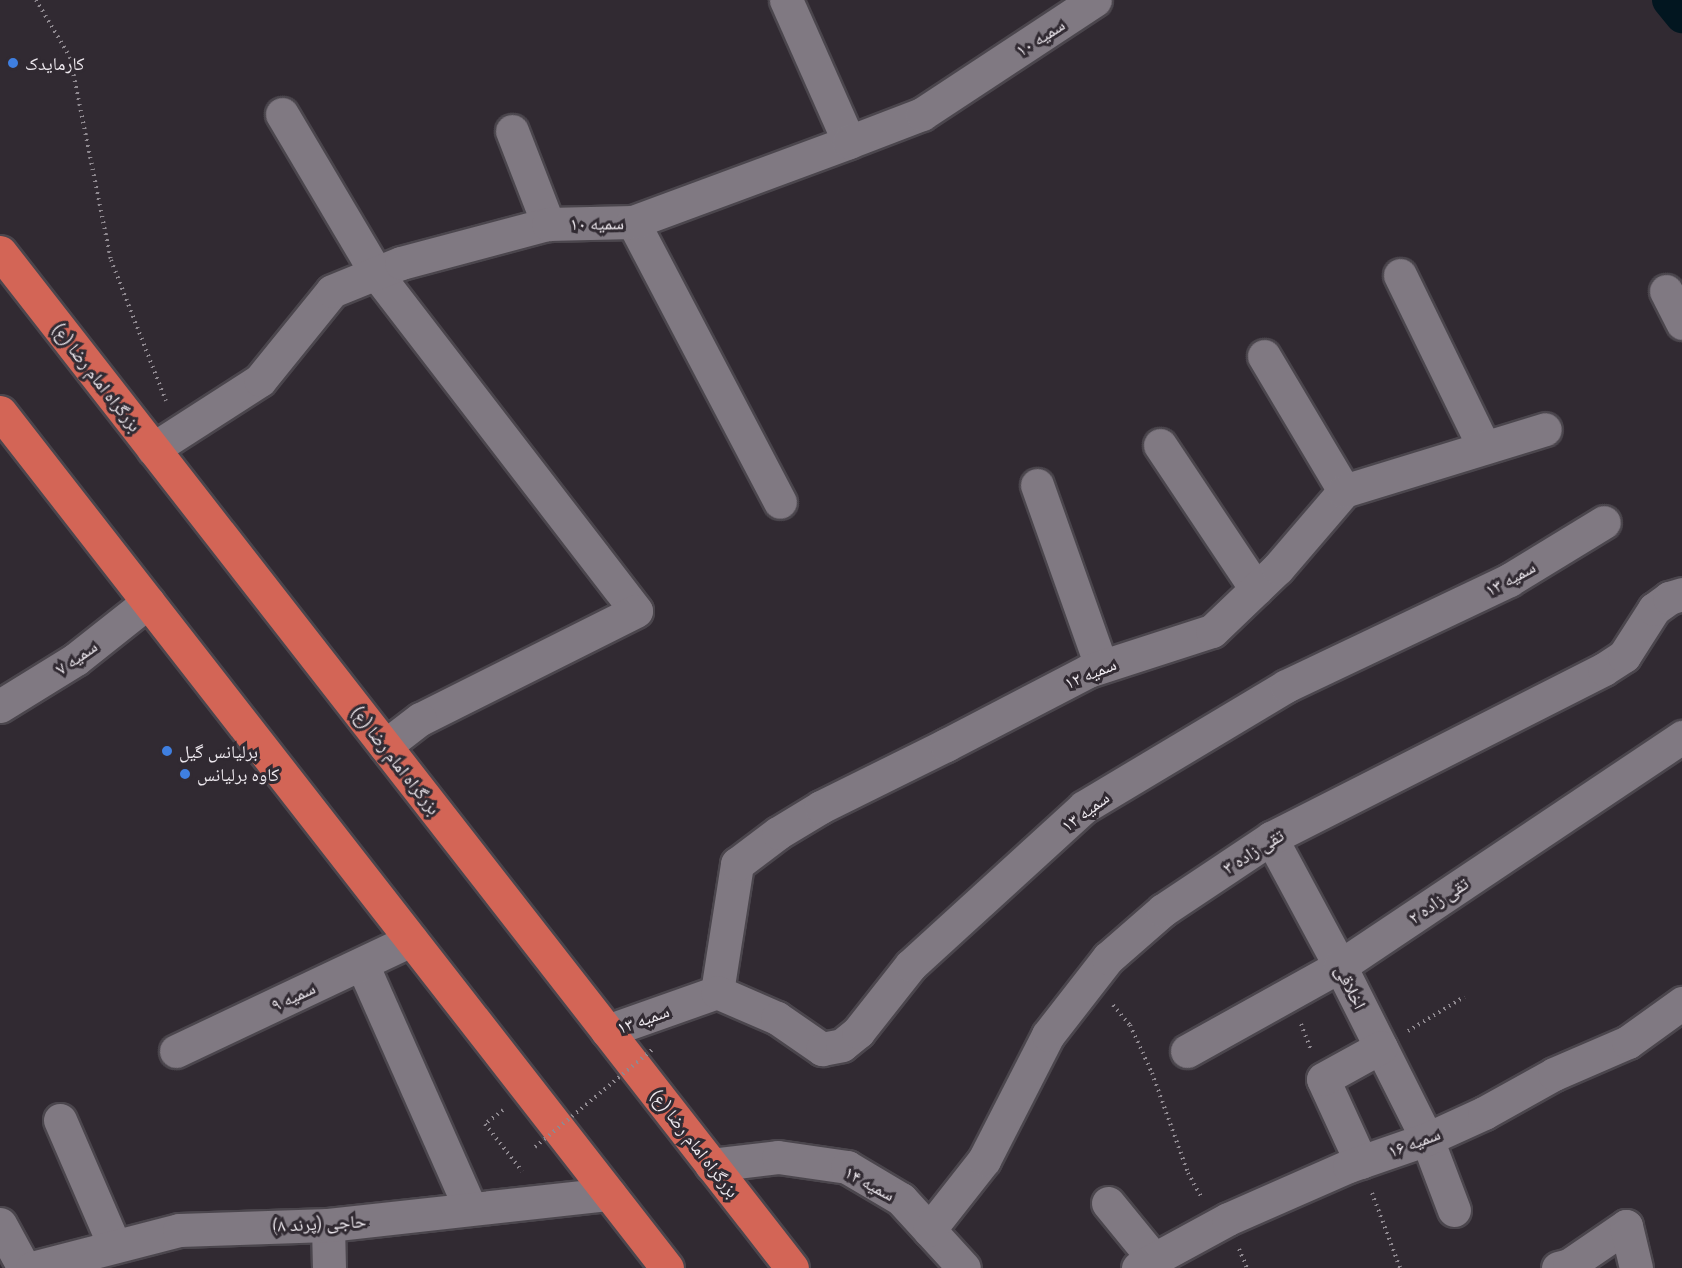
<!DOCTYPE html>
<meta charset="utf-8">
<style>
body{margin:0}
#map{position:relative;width:1682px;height:1268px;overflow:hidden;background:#312a32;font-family:Ubuntu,"Noto Naskh Arabic",sans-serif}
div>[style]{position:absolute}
.canal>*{height:34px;margin:-17px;padding:0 17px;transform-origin:17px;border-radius:17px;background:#021620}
.path>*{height:4px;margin-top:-2px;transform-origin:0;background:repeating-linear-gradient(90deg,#8f8990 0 1.5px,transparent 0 6px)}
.roads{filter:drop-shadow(2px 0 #4b464d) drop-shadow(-2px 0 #4b464d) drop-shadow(0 2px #4b464d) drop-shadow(0 -2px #4b464d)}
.minor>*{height:33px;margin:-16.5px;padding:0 16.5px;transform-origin:16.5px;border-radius:16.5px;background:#807982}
.highway>*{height:33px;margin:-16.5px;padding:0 16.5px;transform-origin:16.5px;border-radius:16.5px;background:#d36556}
.path-bridge>*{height:4px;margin-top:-2px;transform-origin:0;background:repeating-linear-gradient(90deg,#8f8990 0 1.5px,transparent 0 6px)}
.dots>*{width:16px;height:16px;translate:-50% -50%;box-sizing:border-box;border:3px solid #312a32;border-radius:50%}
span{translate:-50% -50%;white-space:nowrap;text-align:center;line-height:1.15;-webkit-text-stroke:6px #312a32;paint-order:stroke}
.street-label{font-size:18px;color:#eee9ef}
.poi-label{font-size:18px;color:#eee9ef}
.left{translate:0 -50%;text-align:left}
</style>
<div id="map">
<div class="canal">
<i style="left:1669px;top:0;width:21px;rotate:51deg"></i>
</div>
<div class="path">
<i style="left:36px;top:0;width:66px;rotate:59.2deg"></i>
<i style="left:70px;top:57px;width:207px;rotate:78.6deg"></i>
<i style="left:111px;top:260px;width:151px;rotate:68.7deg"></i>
<i style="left:1113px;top:1005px;width:26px;rotate:50deg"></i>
<i style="left:1130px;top:1025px;width:53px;rotate:65.4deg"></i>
<i style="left:1152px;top:1073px;width:106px;rotate:70.2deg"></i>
<i style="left:1188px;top:1173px;width:26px;rotate:61deg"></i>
<i style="left:1301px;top:1024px;width:26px;rotate:69deg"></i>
<i style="left:1408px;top:1031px;width:66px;rotate:-31.3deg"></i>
<i style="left:503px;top:1110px;width:23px;rotate:142deg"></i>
<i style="left:485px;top:1124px;width:60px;rotate:51.8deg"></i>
<i style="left:1372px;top:1193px;width:80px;rotate:69.5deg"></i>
<i style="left:1239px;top:1249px;width:21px;rotate:67deg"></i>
</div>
<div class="roads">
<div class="minor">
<i style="left:786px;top:0;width:155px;rotate:66.1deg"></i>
<i style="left:282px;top:114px;width:185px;rotate:59.4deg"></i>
<i style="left:376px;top:273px;width:426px;rotate:52.4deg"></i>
<i style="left:636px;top:611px;width:241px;rotate:153.4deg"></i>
<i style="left:420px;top:719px;width:44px;rotate:142.4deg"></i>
<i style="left:512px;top:131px;width:100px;rotate:68.8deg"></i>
<i style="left:633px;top:222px;width:316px;rotate:62.3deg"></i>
<i style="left:1400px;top:275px;width:191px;rotate:64deg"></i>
<i style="left:1666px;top:291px;width:36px;rotate:63deg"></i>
<i style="left:1264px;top:356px;width:157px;rotate:59.3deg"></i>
<i style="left:1160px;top:445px;width:173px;rotate:56.3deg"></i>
<i style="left:153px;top:449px;width:127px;rotate:-32.8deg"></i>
<i style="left:260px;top:380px;width:114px;rotate:-51deg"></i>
<i style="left:332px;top:291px;width:74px;rotate:-22.1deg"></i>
<i style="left:401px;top:263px;width:152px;rotate:-14.9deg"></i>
<i style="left:548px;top:224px;width:85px;rotate:-1.3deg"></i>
<i style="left:633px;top:222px;width:230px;rotate:-20.3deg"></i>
<i style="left:849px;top:142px;width:78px;rotate:-21deg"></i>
<i style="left:922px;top:114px;width:207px;rotate:-33.4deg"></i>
<i style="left:1037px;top:485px;width:192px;rotate:70.5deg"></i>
<i style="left:0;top:706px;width:89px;rotate:-31.7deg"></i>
<i style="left:76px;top:659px;width:92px;rotate:-38.4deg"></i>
<i style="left:1271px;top:838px;width:145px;rotate:61.7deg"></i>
<i style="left:1340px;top:966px;width:194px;rotate:63.3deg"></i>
<i style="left:1427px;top:1139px;width:76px;rotate:69.2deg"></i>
<i style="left:362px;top:964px;width:267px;rotate:66.1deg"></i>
<i style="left:717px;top:992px;width:130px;rotate:-81.1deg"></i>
<i style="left:737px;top:864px;width:51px;rotate:-37.1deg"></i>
<i style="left:778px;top:833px;width:50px;rotate:-31.2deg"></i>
<i style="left:821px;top:807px;width:140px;rotate:-26.4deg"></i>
<i style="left:946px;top:745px;width:160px;rotate:-27.5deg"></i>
<i style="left:1088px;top:671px;width:130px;rotate:-17.9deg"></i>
<i style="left:1212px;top:631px;width:91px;rotate:-43.7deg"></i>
<i style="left:1278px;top:568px;width:101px;rotate:-49.4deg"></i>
<i style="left:1344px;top:491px;width:210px;rotate:-17.1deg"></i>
<i style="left:607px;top:1031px;width:117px;rotate:-19.5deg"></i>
<i style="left:717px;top:992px;width:65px;rotate:23.4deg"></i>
<i style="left:777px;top:1018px;width:55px;rotate:34.6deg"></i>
<i style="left:822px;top:1049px;width:20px;rotate:-11deg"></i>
<i style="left:842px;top:1045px;width:21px;rotate:-39deg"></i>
<i style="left:858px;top:1032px;width:85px;rotate:-51.7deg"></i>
<i style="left:911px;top:965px;width:234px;rotate:-42.4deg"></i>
<i style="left:1084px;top:807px;width:235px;rotate:-30.9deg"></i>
<i style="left:1286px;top:686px;width:247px;rotate:-25.4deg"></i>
<i style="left:1509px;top:580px;width:111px;rotate:-31.4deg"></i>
<i style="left:176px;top:1051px;width:260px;rotate:-25.3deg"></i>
<i style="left:1187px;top:1051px;width:175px;rotate:-29.1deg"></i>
<i style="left:1340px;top:966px;width:412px;rotate:-33.8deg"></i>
<i style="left:60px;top:1120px;width:136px;rotate:66.6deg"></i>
<i style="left:1361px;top:1162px;width:91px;rotate:-114.6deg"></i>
<i style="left:1323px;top:1079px;width:66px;rotate:-28.9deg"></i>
<i style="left:711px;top:1165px;width:67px;rotate:-6.8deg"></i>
<i style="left:778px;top:1157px;width:70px;rotate:8.2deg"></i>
<i style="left:847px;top:1167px;width:63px;rotate:30.7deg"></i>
<i style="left:901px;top:1199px;width:93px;rotate:47.6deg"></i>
<i style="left:1108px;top:1203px;width:71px;rotate:50.7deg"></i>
<i style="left:0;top:1224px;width:50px;rotate:61.4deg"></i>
<i style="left:328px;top:1225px;width:43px;rotate:88.7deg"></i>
<i style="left:929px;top:1230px;width:89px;rotate:-51.8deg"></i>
<i style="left:984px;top:1160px;width:140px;rotate:-62.9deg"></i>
<i style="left:1048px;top:1035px;width:98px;rotate:-52.1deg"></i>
<i style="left:1108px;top:958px;width:73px;rotate:-41.1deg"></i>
<i style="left:1163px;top:910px;width:130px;rotate:-33.7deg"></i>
<i style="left:1271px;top:838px;width:373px;rotate:-26.9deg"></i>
<i style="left:1604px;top:669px;width:24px;rotate:-33deg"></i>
<i style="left:1624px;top:656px;width:56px;rotate:-57.4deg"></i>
<i style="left:1654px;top:609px;width:19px;rotate:-36deg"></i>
<i style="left:1669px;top:598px;width:14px;rotate:-17deg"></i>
<i style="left:32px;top:1268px;width:152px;rotate:-14.5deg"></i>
<i style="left:179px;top:1230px;width:149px;rotate:-1.9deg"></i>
<i style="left:328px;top:1225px;width:283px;rotate:-6.3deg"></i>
<i style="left:1138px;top:1268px;width:102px;rotate:-28.6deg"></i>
<i style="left:1228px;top:1219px;width:132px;rotate:-23.7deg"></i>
<i style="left:1349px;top:1166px;width:83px;rotate:-19.1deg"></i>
<i style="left:1427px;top:1139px;width:63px;rotate:-24.5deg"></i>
<i style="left:1484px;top:1113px;width:80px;rotate:-29.1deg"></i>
<i style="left:1554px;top:1074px;width:81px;rotate:-23.4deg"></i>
<i style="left:1628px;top:1042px;width:67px;rotate:-35.8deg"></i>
<i style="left:1558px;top:1268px;width:11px;rotate:-15deg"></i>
<i style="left:1569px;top:1265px;width:69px;rotate:-34.4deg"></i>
<i style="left:1626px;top:1226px;width:43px;rotate:76.6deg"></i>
</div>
<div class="highway">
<i style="left:0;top:252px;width:1288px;rotate:52.06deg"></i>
<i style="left:0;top:412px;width:1085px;rotate:52.07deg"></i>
</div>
</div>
<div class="path-bridge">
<i style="left:535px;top:1147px;width:152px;rotate:-39.7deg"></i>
</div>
<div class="dots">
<i style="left:13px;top:63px;background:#3f7fe0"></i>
<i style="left:167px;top:751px;background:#3f7fe0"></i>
<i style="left:185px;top:774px;background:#3f7fe0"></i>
</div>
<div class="street-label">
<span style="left:1040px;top:37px;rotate:-33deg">سمیه ۱۰</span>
<span style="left:597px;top:223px;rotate:-1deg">سمیه ۱۰</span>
<span style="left:97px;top:377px;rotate:52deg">بزرگراه امام رضا (ع)</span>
<span style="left:1510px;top:578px;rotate:-29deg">سمیه ۱۳</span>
<span style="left:76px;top:657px;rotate:-35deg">سمیه ۷</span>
<span style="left:1090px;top:673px;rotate:-23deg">سمیه ۱۲</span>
<span style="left:396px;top:760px;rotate:52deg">بزرگراه امام رضا (ع)</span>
<span style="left:1085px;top:811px;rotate:-37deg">سمیه ۱۳</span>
<span style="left:1253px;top:851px;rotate:-32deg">تقی زاده ۳</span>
<span style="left:1438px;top:900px;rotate:-34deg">تقی زاده ۲</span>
<span style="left:1351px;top:987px;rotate:63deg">اخلاقی</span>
<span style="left:293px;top:996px;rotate:-25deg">سمیه ۹</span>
<span style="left:643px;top:1019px;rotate:-20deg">سمیه ۱۳</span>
<span style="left:1414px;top:1142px;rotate:-21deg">سمیه ۱۶</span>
<span style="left:695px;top:1143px;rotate:52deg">بزرگراه امام رضا (ع)</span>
<span style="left:870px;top:1183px;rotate:28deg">سمیه ۱۴</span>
<span style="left:319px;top:1223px;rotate:-3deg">حاجی (پرند ۸)</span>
</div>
<div class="poi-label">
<span class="left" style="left:25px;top:63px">کارمایدک</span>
<span class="left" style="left:179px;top:751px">برلیانس گیل</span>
<span class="left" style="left:197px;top:774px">کاوه برلیانس</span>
</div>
</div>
